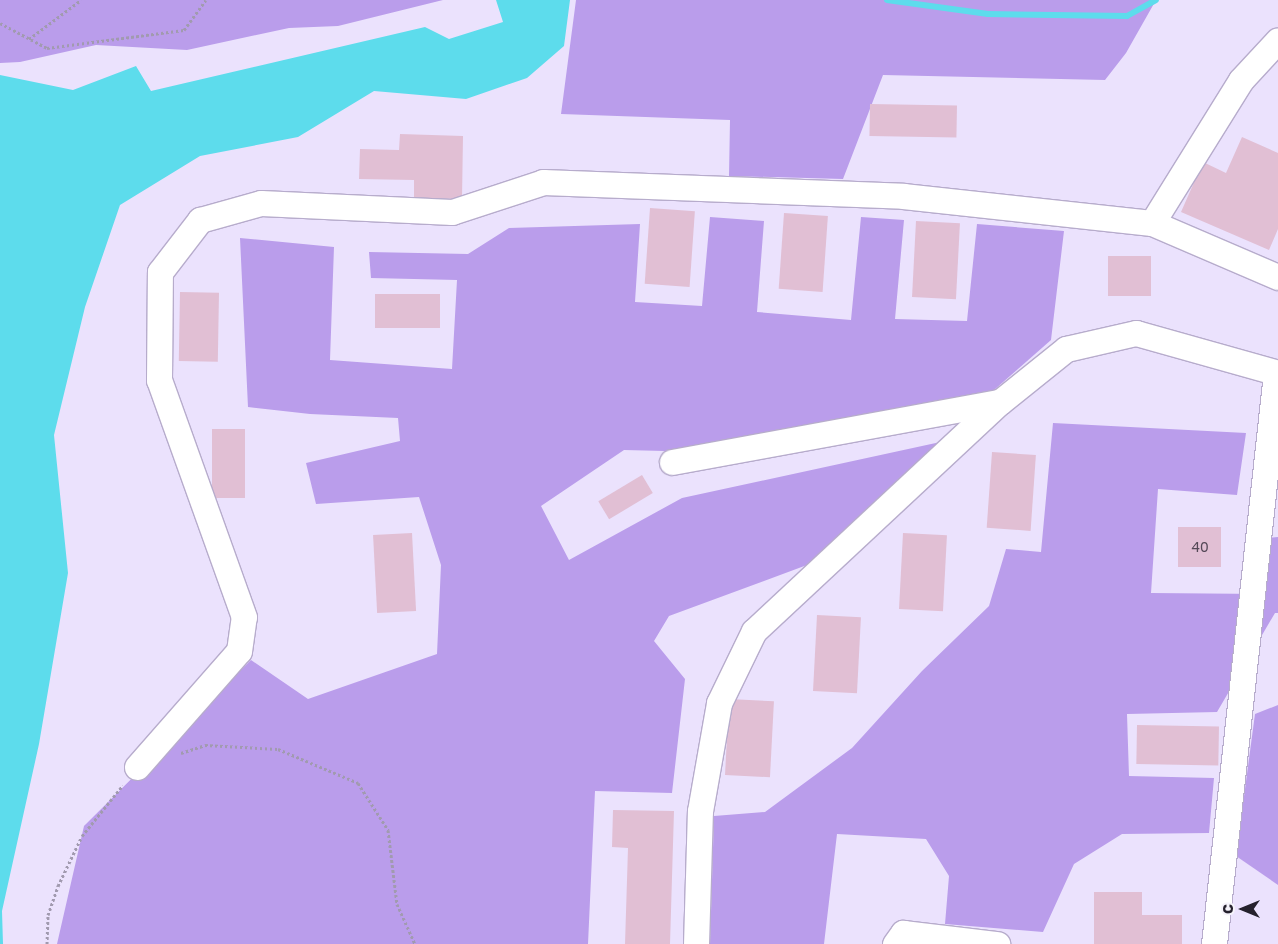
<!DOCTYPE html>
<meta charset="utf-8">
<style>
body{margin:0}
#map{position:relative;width:1278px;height:944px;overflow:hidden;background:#ebe2fd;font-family:"Golos Text",sans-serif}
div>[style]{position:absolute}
.forest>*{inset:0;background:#ba9deb}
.water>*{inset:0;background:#5ddcec}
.stream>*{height:6px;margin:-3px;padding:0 3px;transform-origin:3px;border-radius:3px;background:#5ddcec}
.building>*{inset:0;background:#e1bfd4;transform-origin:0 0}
.path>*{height:3px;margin-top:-1.5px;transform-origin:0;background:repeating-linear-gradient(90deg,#a19aaf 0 2.5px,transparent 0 5px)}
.roads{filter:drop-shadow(1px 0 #b7accc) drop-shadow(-1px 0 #b7accc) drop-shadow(0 1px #b7accc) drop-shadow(0 -1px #b7accc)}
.minor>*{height:25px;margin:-12.5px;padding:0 12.5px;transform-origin:12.5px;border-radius:12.5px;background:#fff}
span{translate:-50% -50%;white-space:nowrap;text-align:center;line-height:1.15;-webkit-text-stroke:4px #f5f3fa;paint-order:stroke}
.number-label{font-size:14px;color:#544857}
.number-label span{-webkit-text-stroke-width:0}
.north{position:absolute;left:1218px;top:884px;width:50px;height:50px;-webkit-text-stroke:4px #f5f3fa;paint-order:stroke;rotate:270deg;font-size:14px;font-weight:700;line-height:20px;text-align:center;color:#25212d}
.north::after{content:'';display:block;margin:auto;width:18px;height:22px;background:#25212d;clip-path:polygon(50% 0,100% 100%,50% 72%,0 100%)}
</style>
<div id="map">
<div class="forest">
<i style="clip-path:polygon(0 0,443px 0,338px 26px,289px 28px,187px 50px,96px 45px,20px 62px,0 63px)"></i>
<i style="clip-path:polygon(576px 0,1156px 0,1126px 53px,1105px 80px,883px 75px,843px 179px,729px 176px,730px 120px,561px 114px)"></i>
<i style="clip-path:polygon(710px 217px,764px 221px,757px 312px,851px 320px,861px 217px,904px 220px,895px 319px,967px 321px,977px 224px,1064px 231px,1051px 340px,994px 390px,665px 451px,624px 450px,541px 506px,569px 560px,682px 498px,945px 441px,807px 565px,669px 616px,654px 641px,685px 679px,672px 793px,595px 791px,588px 944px,57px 944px,84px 826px,251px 660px,308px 699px,437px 654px,441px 565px,419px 497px,316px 504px,306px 463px,400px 441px,398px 418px,310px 414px,248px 407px,240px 238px,334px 247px,330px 360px,452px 369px,457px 280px,371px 278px,369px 252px,468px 254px,509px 228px,640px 224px,635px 302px,702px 306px)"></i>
<i style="clip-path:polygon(1053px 423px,1246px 433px,1237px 495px,1158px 489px,1151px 593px,1264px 594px,1268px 538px,1278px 537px,1278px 613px,1275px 613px,1217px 712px,1127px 714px,1129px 776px,1214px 778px,1209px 833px,1122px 834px,1074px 864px,1043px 932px,945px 924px,949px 876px,926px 839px,837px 834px,824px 944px,710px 944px,714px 816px,765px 812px,852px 748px,922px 671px,989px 606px,1006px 549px,1041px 552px)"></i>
<i style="clip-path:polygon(1278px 705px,1278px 885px,1236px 856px,1255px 714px)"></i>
</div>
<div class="water">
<i style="clip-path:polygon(496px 0,570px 0,564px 46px,527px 78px,466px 99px,374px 91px,298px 137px,200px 156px,120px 205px,85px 307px,54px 435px,68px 573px,39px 744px,2px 911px,3px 944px,0 944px,0 75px,73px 90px,136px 66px,151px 91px,425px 27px,449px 39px,503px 22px)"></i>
</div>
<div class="stream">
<i style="left:887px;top:0;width:102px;rotate:7.9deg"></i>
<i style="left:988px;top:14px;width:139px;rotate:0.8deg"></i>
<i style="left:1127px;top:16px;width:33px;rotate:-29deg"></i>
</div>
<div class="building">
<i style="left:870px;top:104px;width:87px;height:32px;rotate:1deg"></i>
<i style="clip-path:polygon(400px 134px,463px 136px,462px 199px,414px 198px,414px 180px,359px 179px,360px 149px,399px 150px)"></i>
<i style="clip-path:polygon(1242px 137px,1278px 153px,1278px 229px,1269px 250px,1181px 212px,1203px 162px,1226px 173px)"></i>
<i style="left:650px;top:208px;width:45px;height:76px;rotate:4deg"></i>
<i style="left:784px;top:213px;width:44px;height:76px;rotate:4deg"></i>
<i style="left:916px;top:221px;width:44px;height:76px;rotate:3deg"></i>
<i style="left:1108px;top:256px;width:43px;height:40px"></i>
<i style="left:180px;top:292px;width:39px;height:69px;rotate:1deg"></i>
<i style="left:375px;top:294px;width:65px;height:34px"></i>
<i style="left:212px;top:429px;width:33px;height:69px"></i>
<i style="left:992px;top:452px;width:44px;height:76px;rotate:4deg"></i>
<i style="left:642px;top:475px;width:21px;height:51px;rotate:59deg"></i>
<i style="left:1178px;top:527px;width:43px;height:40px"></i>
<i style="left:412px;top:533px;width:78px;height:39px;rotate:87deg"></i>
<i style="left:903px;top:533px;width:44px;height:76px;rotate:3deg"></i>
<i style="left:817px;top:615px;width:44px;height:76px;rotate:3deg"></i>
<i style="left:729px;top:699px;width:45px;height:76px;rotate:3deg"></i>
<i style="left:1137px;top:725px;width:82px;height:39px;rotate:1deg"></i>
<i style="clip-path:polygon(613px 810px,674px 811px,670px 944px,625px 944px,628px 848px,612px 847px)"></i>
<i style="clip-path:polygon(1094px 892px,1142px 892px,1142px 915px,1182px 915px,1182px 944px,1094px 944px)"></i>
</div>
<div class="path">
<i style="left:0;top:23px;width:53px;rotate:28deg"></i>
<i style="left:47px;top:48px;width:138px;rotate:-7.5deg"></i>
<i style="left:184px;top:30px;width:37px;rotate:-54deg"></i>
<i style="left:29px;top:39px;width:65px;rotate:-36.9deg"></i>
<i style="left:181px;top:753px;width:25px;rotate:-18deg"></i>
<i style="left:205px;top:745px;width:73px;rotate:3.1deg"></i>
<i style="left:278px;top:749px;width:87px;rotate:23deg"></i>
<i style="left:358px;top:783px;width:56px;rotate:57.4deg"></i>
<i style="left:388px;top:830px;width:75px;rotate:83.1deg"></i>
<i style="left:397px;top:904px;width:44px;rotate:65.8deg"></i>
<i style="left:47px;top:944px;width:29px;rotate:-88deg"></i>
<i style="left:48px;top:915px;width:31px;rotate:-71deg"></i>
<i style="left:58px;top:886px;width:55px;rotate:-64.4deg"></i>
<i style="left:82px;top:836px;width:65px;rotate:-51.2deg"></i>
</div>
<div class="roads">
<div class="minor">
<i style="left:1152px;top:223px;width:168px;rotate:-58.1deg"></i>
<i style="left:1241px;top:80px;width:54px;rotate:-47.2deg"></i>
<i style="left:672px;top:462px;width:333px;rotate:-10.4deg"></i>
<i style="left:137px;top:767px;width:154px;rotate:-48.7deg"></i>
<i style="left:239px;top:651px;width:34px;rotate:-82deg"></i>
<i style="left:244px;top:617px;width:252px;rotate:-109.7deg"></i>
<i style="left:159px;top:380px;width:108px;rotate:-89.5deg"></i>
<i style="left:160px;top:272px;width:66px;rotate:-52.4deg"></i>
<i style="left:200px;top:220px;width:63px;rotate:-15.6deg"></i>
<i style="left:261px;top:203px;width:191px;rotate:2.7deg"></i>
<i style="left:452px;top:212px;width:96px;rotate:-18.2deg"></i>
<i style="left:543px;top:182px;width:360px;rotate:2.2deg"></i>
<i style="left:903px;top:196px;width:250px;rotate:6.2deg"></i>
<i style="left:1152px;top:223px;width:137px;rotate:23.2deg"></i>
<i style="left:696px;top:944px;width:133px;rotate:-88.3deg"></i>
<i style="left:700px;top:811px;width:110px;rotate:-80deg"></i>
<i style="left:719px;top:703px;width:80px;rotate:-64.1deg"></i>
<i style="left:754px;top:631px;width:336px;rotate:-43deg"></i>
<i style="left:1000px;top:402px;width:85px;rotate:-38.8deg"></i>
<i style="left:1066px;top:349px;width:72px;rotate:-12.9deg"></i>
<i style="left:1136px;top:333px;width:148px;rotate:15.7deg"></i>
<i style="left:895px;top:944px;width:14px;rotate:-54deg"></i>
<i style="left:903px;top:933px;width:95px;rotate:6.7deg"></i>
<i style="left:1214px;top:944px;width:574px;rotate:-83.8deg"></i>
</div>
</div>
<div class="number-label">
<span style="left:1200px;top:547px">40</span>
</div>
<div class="north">С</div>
</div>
